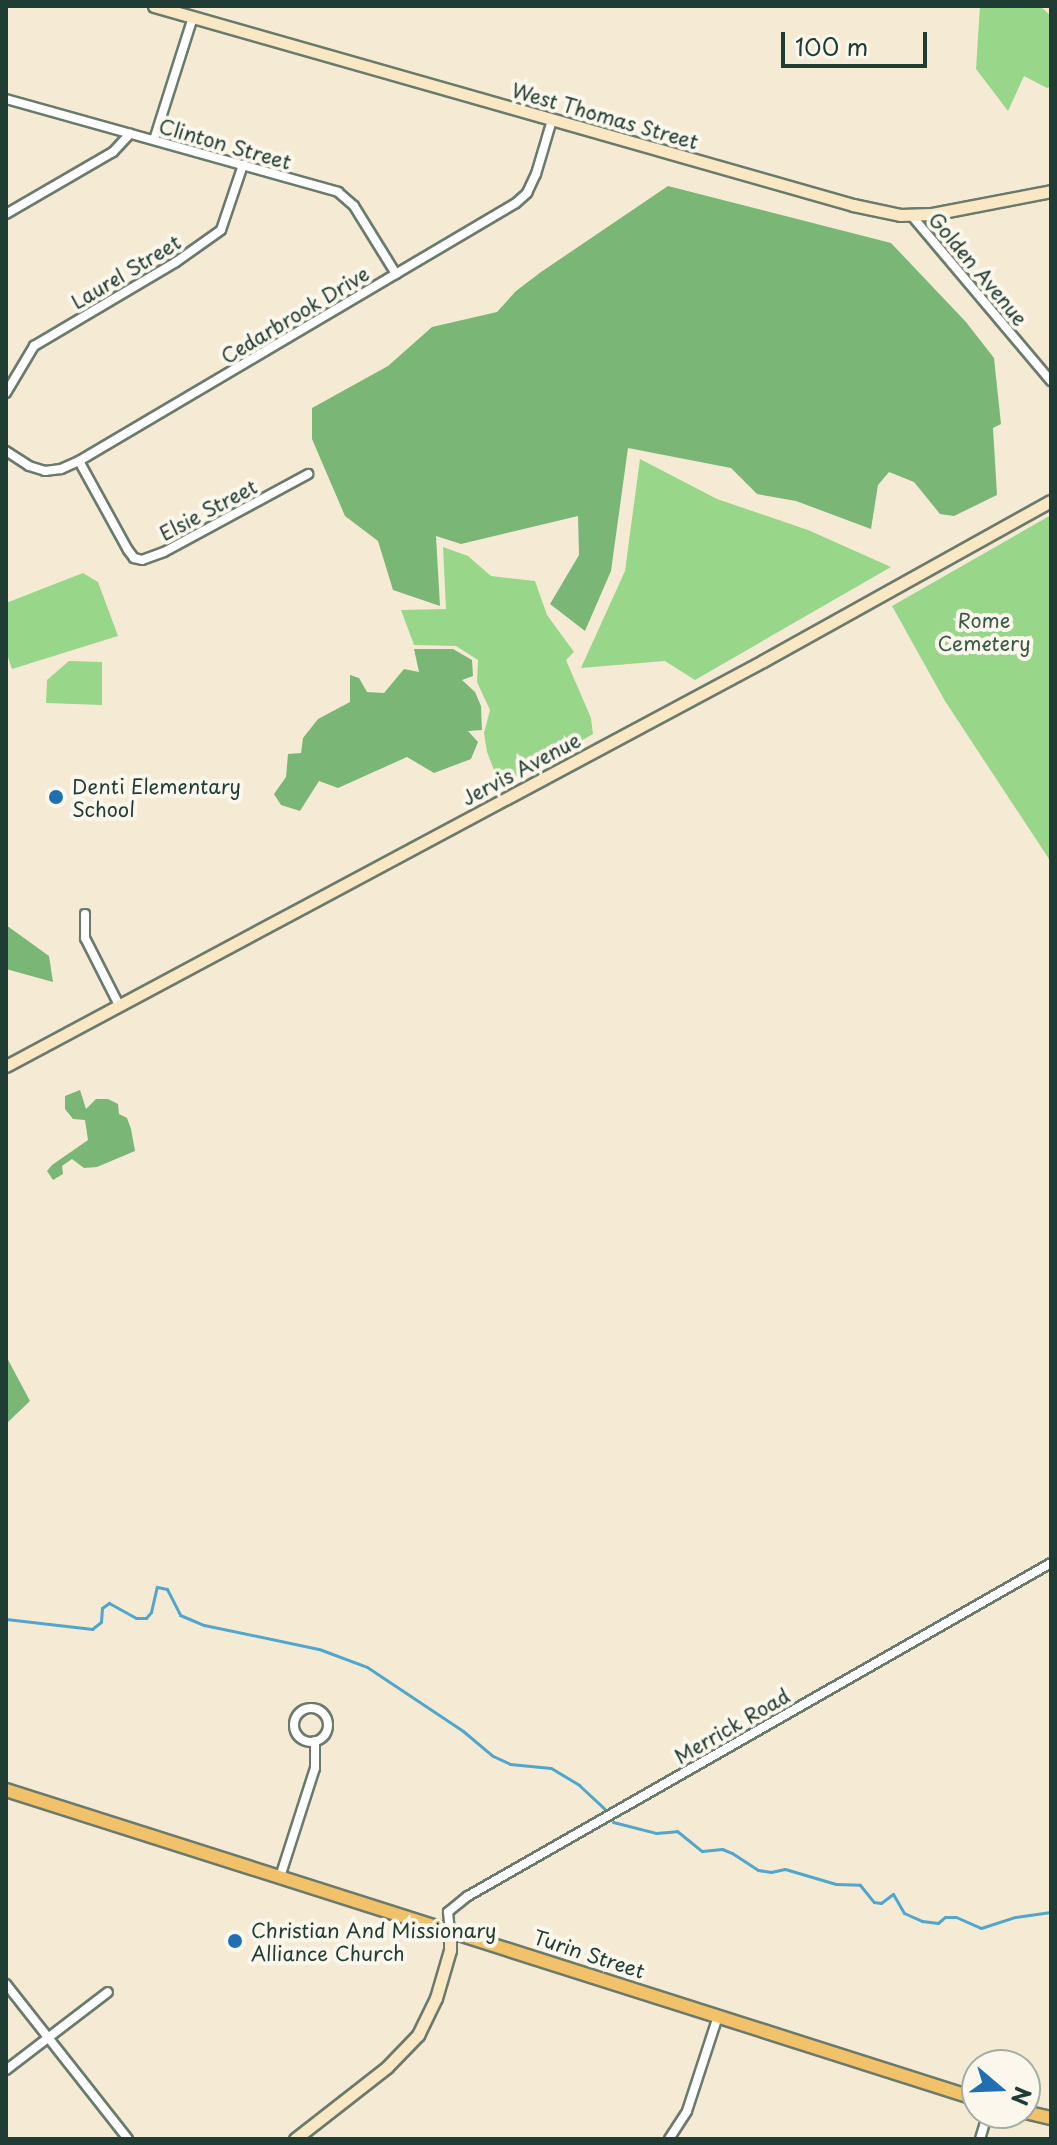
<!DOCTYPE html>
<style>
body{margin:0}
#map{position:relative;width:1057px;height:2145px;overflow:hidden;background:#f5ebd5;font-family:"Playpen Sans",sans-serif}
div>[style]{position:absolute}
.green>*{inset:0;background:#98d68a}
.forest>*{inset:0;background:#7ab776}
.stream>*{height:3px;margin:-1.5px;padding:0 1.5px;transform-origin:1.5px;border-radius:1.5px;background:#50a6cd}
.roads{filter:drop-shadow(2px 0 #6a7a6c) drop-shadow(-2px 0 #6a7a6c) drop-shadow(0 2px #6a7a6c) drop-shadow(0 -2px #6a7a6c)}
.street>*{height:8px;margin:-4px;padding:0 4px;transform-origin:4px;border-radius:4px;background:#fff}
.street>.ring{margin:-4px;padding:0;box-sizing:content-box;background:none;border:8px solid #fff;border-radius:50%}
.secondary>*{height:11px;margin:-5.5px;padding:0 5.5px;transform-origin:5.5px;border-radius:5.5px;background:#fae7c3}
.primary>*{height:12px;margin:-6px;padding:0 6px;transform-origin:6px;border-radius:6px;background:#f2c26a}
.dots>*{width:22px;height:22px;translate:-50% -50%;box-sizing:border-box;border:4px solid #fbf7ec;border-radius:50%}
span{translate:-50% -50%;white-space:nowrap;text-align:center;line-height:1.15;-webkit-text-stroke:8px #fbf7ec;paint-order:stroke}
.street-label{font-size:20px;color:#1f3d34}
.park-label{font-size:20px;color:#375c45}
.poi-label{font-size:20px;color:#1f3d34}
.left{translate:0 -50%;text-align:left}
.frame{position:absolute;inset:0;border:8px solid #1f3d34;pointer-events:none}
.north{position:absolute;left:961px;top:2049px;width:80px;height:80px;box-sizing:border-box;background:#fbf7ec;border:2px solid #a3ada2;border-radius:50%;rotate:109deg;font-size:22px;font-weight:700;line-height:32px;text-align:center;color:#1f3d34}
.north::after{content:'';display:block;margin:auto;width:28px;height:36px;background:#1f6fb2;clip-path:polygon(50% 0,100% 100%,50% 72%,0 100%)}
.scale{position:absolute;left:781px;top:32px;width:146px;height:36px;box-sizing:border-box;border:4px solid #1f3d34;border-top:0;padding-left:10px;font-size:24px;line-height:28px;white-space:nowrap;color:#1f3d34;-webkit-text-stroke:6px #fbf7ec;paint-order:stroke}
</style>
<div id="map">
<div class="green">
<i style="clip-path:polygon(980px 6px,1040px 6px,1051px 16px,1051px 86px,1047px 88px,1024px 76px,1008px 111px,976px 69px)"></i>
<i style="clip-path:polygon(640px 459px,717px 499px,808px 530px,891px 567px,695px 680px,665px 661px,581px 668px,625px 571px)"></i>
<i style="clip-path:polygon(1051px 515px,1051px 857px,1049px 859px,945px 701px,892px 606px)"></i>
<i style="clip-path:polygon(443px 547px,468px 556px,491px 576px,535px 581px,547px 615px,574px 652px,566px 660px,591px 718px,593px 734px,501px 788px,487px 752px,484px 733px,490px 710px,477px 682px,478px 660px,456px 646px,414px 645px,401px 610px,446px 609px)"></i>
<i style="clip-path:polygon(83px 573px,98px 582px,118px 636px,12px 669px,6px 651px,6px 603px)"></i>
<i style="clip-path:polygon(69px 661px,102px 662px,102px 705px,46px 703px,47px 680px)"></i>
</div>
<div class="forest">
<i style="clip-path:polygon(668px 186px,891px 243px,966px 322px,994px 358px,1001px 424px,993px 428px,997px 495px,954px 516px,940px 514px,914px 482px,889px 472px,878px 485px,871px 529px,796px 501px,757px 494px,731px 468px,628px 448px,611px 571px,585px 631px,550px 604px,579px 555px,578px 516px,461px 544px,436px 536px,440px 606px,393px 590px,378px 541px,345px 516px,312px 439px,312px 408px,388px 366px,432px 327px,497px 312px,516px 291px,541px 272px)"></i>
<i style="clip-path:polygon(414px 649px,453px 649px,472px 660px,473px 676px,462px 680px,475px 692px,481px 706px,482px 730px,468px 731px,478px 742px,471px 759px,434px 773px,407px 757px,338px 788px,319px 781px,300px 811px,281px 805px,274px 794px,286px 777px,288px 754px,301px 753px,303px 738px,318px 719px,350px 702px,350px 675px,359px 678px,367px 692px,384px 693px,404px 669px,419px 672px)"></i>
<i style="clip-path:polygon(6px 925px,49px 956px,53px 982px,6px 969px)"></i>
<i style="clip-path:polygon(80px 1090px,86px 1109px,96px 1099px,108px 1099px,118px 1104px,119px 1114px,127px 1118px,131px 1129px,135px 1151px,97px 1167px,84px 1168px,72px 1159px,62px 1166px,63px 1174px,53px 1180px,47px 1171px,52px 1165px,88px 1140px,85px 1120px,73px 1119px,65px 1109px,65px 1096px)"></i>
<i style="clip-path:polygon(6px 1356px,30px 1401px,6px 1424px)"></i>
</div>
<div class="stream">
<i style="left:6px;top:1619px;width:87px;rotate:6.6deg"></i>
<i style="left:92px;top:1629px;width:11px;rotate:-38deg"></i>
<i style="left:101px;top:1622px;width:14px;rotate:-86deg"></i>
<i style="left:102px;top:1608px;width:9px;rotate:-36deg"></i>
<i style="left:109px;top:1603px;width:31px;rotate:29deg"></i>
<i style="left:136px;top:1618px;width:10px"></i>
<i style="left:146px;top:1618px;width:8px;rotate:-50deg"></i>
<i style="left:151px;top:1612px;width:26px;rotate:-77deg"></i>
<i style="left:157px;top:1587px;width:10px;rotate:11deg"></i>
<i style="left:167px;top:1589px;width:29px;rotate:63deg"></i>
<i style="left:180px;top:1615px;width:26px;rotate:23deg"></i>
<i style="left:204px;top:1625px;width:117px;rotate:11.8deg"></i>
<i style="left:319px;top:1649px;width:51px;rotate:20.6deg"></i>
<i style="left:367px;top:1667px;width:115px;rotate:33.7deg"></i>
<i style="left:463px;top:1731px;width:39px;rotate:40deg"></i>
<i style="left:493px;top:1756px;width:19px;rotate:25deg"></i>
<i style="left:510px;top:1764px;width:41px;rotate:5.6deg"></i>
<i style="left:551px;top:1768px;width:33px;rotate:31deg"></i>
<i style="left:579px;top:1785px;width:35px;rotate:43deg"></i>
<i style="left:613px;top:1822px;width:44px;rotate:14.3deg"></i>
<i style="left:656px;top:1833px;width:21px;rotate:-5deg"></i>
<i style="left:677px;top:1831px;width:32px;rotate:39deg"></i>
<i style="left:702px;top:1851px;width:20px;rotate:-6deg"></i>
<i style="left:722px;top:1849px;width:11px;rotate:22deg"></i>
<i style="left:732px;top:1853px;width:31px;rotate:33deg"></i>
<i style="left:758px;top:1870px;width:13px;rotate:9deg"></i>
<i style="left:771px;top:1872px;width:14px;rotate:-12deg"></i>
<i style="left:785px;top:1869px;width:53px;rotate:16.4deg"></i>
<i style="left:836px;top:1884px;width:24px;rotate:2deg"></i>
<i style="left:860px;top:1885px;width:22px;rotate:51deg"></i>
<i style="left:874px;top:1902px;width:7px;rotate:8deg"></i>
<i style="left:881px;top:1903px;width:15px;rotate:-37deg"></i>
<i style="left:893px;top:1894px;width:22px;rotate:60deg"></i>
<i style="left:904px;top:1913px;width:20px;rotate:24deg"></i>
<i style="left:922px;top:1921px;width:16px;rotate:7deg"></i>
<i style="left:938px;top:1923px;width:9px;rotate:-41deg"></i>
<i style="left:945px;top:1917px;width:11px"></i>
<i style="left:956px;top:1917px;width:27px;rotate:24deg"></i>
<i style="left:981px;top:1928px;width:36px;rotate:-18deg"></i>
<i style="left:1015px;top:1917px;width:36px;rotate:-8deg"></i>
</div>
<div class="roads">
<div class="street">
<i style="left:6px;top:99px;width:345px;rotate:15.6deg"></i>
<i style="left:338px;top:192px;width:21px;rotate:41deg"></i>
<i style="left:354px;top:206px;width:80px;rotate:58.3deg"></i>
<i style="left:154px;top:140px;width:129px;rotate:-72.4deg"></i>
<i style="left:6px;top:214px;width:124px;rotate:-30.1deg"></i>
<i style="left:113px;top:152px;width:25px;rotate:-47deg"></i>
<i style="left:911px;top:215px;width:217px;rotate:49.9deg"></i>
<i style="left:6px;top:393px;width:55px;rotate:-59.2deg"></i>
<i style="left:34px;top:346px;width:165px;rotate:-30.6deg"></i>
<i style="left:176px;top:262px;width:55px;rotate:-35.4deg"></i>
<i style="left:221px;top:230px;width:69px;rotate:-71.3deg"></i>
<i style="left:6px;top:451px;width:27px;rotate:33deg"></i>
<i style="left:29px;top:466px;width:17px;rotate:17deg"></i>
<i style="left:45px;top:471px;width:16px;rotate:-7deg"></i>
<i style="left:61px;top:469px;width:20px;rotate:-24deg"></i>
<i style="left:79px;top:461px;width:507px;rotate:-30.56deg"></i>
<i style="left:516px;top:203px;width:15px;rotate:-42deg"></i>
<i style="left:527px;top:193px;width:21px;rotate:-65deg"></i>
<i style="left:536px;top:174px;width:56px;rotate:-73.5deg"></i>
<i style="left:79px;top:461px;width:102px;rotate:61.2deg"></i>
<i style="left:128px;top:550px;width:10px;rotate:53deg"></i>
<i style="left:134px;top:558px;width:8px;rotate:14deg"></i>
<i style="left:142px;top:560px;width:23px;rotate:-20deg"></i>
<i style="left:164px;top:552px;width:164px;rotate:-28.4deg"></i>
<i style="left:85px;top:914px;width:24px;rotate:90deg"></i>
<i style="left:85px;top:938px;width:75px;rotate:63.1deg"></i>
<i class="ring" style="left:294px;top:1708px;width:26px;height:26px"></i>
<i style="left:280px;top:1877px;width:114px;rotate:-72.2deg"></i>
<i style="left:315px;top:1768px;width:27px;rotate:-90deg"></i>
<i style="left:450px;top:1931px;width:19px;rotate:-96deg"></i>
<i style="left:448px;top:1912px;width:26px;rotate:-39deg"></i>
<i style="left:468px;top:1896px;width:671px;rotate:-29.73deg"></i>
<i style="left:6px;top:1984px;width:197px;rotate:51.8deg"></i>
<i style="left:6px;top:2070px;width:128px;rotate:-37.4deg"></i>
<i style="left:669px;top:2139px;width:33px;rotate:-57deg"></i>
<i style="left:687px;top:2111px;width:100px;rotate:-71.9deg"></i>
<i style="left:980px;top:2139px;width:27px;rotate:-73deg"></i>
</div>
<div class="secondary">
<i style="left:154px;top:6px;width:727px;rotate:15.89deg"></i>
<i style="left:853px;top:205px;width:48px;rotate:12deg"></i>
<i style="left:900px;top:215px;width:32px;rotate:-2deg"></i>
<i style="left:932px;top:214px;width:121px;rotate:-10.9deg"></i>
<i style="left:6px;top:1066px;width:859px;rotate:-28.15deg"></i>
<i style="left:763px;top:661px;width:329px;rotate:-29.1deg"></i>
<i style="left:295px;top:2139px;width:117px;rotate:-38deg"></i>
<i style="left:387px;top:2067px;width:45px;rotate:-45.9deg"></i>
<i style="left:418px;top:2035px;width:41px;rotate:-64.1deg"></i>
<i style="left:436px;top:1998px;width:50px;rotate:-73.7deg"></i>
<i style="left:450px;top:1950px;width:19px;rotate:-90deg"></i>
</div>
<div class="primary">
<i style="left:6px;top:1790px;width:1019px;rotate:17.65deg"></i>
<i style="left:1025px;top:2112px;width:27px;rotate:13deg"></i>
</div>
</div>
<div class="dots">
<i style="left:56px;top:797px;background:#1f6fb2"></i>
<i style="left:235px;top:1941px;background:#1f6fb2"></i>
</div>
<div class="street-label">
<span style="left:605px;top:116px;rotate:16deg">West Thomas Street</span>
<span style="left:225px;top:144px;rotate:16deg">Clinton Street</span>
<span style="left:978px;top:269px;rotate:50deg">Golden Avenue</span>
<span style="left:126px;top:272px;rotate:-31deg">Laurel Street</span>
<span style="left:295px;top:315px;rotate:-31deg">Cedarbrook Drive</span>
<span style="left:208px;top:510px;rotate:-28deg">Elsie Street</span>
<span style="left:521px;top:769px;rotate:-28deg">Jervis Avenue</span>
<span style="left:732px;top:1726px;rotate:-30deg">Merrick Road</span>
<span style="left:589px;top:1954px;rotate:18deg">Turin Street</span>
</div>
<div class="park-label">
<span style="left:984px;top:632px">Rome<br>Cemetery</span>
</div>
<div class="poi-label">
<span class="left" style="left:72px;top:798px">Denti Elementary<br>School</span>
<span class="left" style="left:251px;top:1942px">Christian And Missionary<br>Alliance Church</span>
</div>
<div class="frame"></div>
<div class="north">N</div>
<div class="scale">100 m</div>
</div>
